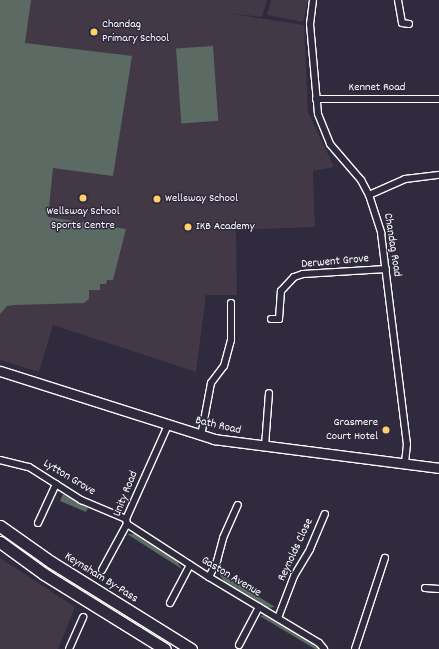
<!DOCTYPE html>
<style>
body{margin:0}
#map{position:relative;width:439px;height:649px;overflow:hidden;background:#2f2a3d;font-family:Dekko,sans-serif}
div>[style]{position:absolute}
.built>*{inset:0;background:#423846}
.green>*{inset:0;background:#5b6b63;transform-origin:0 0}
.roads{filter:drop-shadow(1px 0 #fff) drop-shadow(-1px 0 #fff) drop-shadow(0 1px #fff) drop-shadow(0 -1px #fff)}
.street>*{height:6px;margin:-3px;padding:0 3px;transform-origin:3px;border-radius:3px;background:#2f2a3d}
.secondary>*{height:9px;margin:-4.5px;padding:0 4.5px;transform-origin:4.5px;border-radius:4.5px;background:#2f2a3d}
.highway>*{height:11px;margin:-5.5px;padding:0 5.5px;transform-origin:5.5px;border-radius:5.5px;background:#2f2a3d}
.dots>*{width:11px;height:11px;translate:-50% -50%;box-sizing:border-box;border:2px solid #2f2a3d;border-radius:50%}
span{translate:-50% -50%;white-space:nowrap;text-align:center;line-height:1.15;-webkit-text-stroke:3px #2f2a3d;paint-order:stroke}
.poi-label{font-size:12px;color:#fff}
.left{translate:0 -50%;text-align:left}
.right{translate:-100% -50%;text-align:right}
.street-label{font-size:12px;color:#fff}
</style>
<div id="map">
<div class="built">
<i style="clip-path:polygon(0 0,267px 0,262px 17px,226px 13px,304px 25px,308px 112px,334px 167px,313px 171px,315px 227px,236px 230px,237px 295px,206px 295px,196px 372px,53px 325px,39px 372px,0 360px)"></i>
<i style="clip-path:polygon(271px 0,308px 0,303px 22px,267px 15px)"></i>
<i style="clip-path:polygon(0 558px,75px 607px,58px 649px,0 649px)"></i>
</div>
<div class="green">
<i style="clip-path:polygon(0 0,31px 0,25px 43px,132px 56px,113px 176px,53px 168px,48px 217px,126px 229px,113px 280px,107px 280px,106px 284px,100px 284px,100px 290px,89px 290px,89px 299px,84px 303px,14px 305px,7px 306px,0 314px)"></i>
<i style="left:213px;top:46px;width:75px;height:37px;rotate:86deg"></i>
<i style="clip-path:polygon(63px 494px,88px 508px,86px 512px,60px 501px)"></i>
<i style="clip-path:polygon(127px 534px,135px 534px,176px 560px,182px 569px)"></i>
<i style="clip-path:polygon(217px 571px,275px 607px,267px 608px,224px 581px)"></i>
<i style="clip-path:polygon(264px 615px,314px 644px,319px 649px,315px 649px,260px 616px)"></i>
</div>
<div class="roads">
<div class="street">
<i style="left:313px;top:0;width:24px;rotate:97deg"></i>
<i style="left:310px;top:24px;width:90px;rotate:84.9deg"></i>
<i style="left:318px;top:114px;width:32px;rotate:68deg"></i>
<i style="left:330px;top:144px;width:48px;rotate:49.3deg"></i>
<i style="left:361px;top:180px;width:17px;rotate:62deg"></i>
<i style="left:369px;top:195px;width:40px;rotate:72deg"></i>
<i style="left:381px;top:233px;width:213px;rotate:83deg"></i>
<i style="left:407px;top:444px;width:18px;rotate:96deg"></i>
<i style="left:398px;top:0;width:23px;rotate:80deg"></i>
<i style="left:402px;top:23px;width:7px;rotate:8deg"></i>
<i style="left:316px;top:99px;width:123px"></i>
<i style="left:369px;top:195px;width:39px;rotate:-24deg"></i>
<i style="left:405px;top:179px;width:34px;rotate:-7deg"></i>
<i style="left:271px;top:319px;width:8px"></i>
<i style="left:279px;top:319px;width:28px;rotate:-86deg"></i>
<i style="left:281px;top:291px;width:19px;rotate:-47deg"></i>
<i style="left:294px;top:277px;width:9px;rotate:-18deg"></i>
<i style="left:303px;top:274px;width:83px;rotate:-3.4deg"></i>
<i style="left:201px;top:436px;width:54px;rotate:-79.3deg"></i>
<i style="left:211px;top:383px;width:21px;rotate:-53deg"></i>
<i style="left:224px;top:366px;width:27px;rotate:-75deg"></i>
<i style="left:231px;top:340px;width:37px;rotate:-90deg"></i>
<i style="left:265px;top:446px;width:53px;rotate:-85.7deg"></i>
<i style="left:0;top:460px;width:30px;rotate:14deg"></i>
<i style="left:29px;top:467px;width:62px;rotate:32.4deg"></i>
<i style="left:81px;top:500px;width:49px;rotate:22.9deg"></i>
<i style="left:38px;top:523px;width:43px;rotate:-65.2deg"></i>
<i style="left:127px;top:524px;width:98px;rotate:32.9deg"></i>
<i style="left:209px;top:577px;width:128px;rotate:31deg"></i>
<i style="left:319px;top:643px;width:8px;rotate:50deg"></i>
<i style="left:102px;top:570px;width:52px;rotate:-61.5deg"></i>
<i style="left:127px;top:524px;width:5px;rotate:-101deg"></i>
<i style="left:126px;top:519px;width:103px;rotate:-65.9deg"></i>
<i style="left:209px;top:577px;width:18px;rotate:-63deg"></i>
<i style="left:217px;top:561px;width:24px;rotate:-75deg"></i>
<i style="left:223px;top:538px;width:36px;rotate:-66deg"></i>
<i style="left:425px;top:588px;width:14px;rotate:4deg"></i>
<i style="left:170px;top:603px;width:43px;rotate:-62.2deg"></i>
<i style="left:278px;top:618px;width:45px;rotate:-69.1deg"></i>
<i style="left:294px;top:576px;width:31px;rotate:-59deg"></i>
<i style="left:310px;top:549px;width:38px;rotate:-67deg"></i>
<i style="left:239px;top:645px;width:43px;rotate:-62.2deg"></i>
<i style="left:69px;top:649px;width:35px;rotate:-66deg"></i>
<i style="left:355px;top:649px;width:96px;rotate:-71.8deg"></i>
</div>
<div class="secondary">
<i style="left:0;top:371px;width:225px;rotate:17.6deg"></i>
<i style="left:214px;top:439px;width:227px;rotate:7.3deg"></i>
</div>
<div class="highway">
<i style="left:0;top:526px;width:62px;rotate:35.2deg"></i>
<i style="left:51px;top:562px;width:165px;rotate:31.9deg"></i>
<i style="left:0;top:542px;width:54px;rotate:36deg"></i>
<i style="left:44px;top:574px;width:142px;rotate:31.8deg"></i>
</div>
</div>
<div class="dots">
<i style="left:94px;top:32px;background:#ffd166"></i>
<i style="left:83px;top:198px;background:#ffd166"></i>
<i style="left:157px;top:199px;background:#ffd166"></i>
<i style="left:188px;top:227px;background:#ffd166"></i>
<i style="left:386px;top:430px;background:#ffd166"></i>
</div>
<div class="poi-label">
<span class="left" style="left:102px;top:32px">Chandag<br>Primary School</span>
<span class="left" style="left:165px;top:199px">Wellsway School</span>
<span style="left:83px;top:219px">Wellsway School<br>Sports Centre</span>
<span class="left" style="left:196px;top:227px">IKB Academy</span>
<span class="right" style="left:378px;top:430px">Grasmere<br>Court Hotel</span>
</div>
<div class="street-label">
<span style="left:377px;top:88px">Kennet Road</span>
<span style="left:392px;top:245px;rotate:81deg">Chandag Road</span>
<span style="left:335px;top:262px;rotate:-5deg">Derwent Grove</span>
<span style="left:218px;top:426px;rotate:13deg">Bath Road</span>
<span style="left:69px;top:478px;rotate:31deg">Lytton Grove</span>
<span style="left:126px;top:494px;rotate:-68deg">Unity Road</span>
<span style="left:296px;top:550px;rotate:-65deg">Reynolds Close</span>
<span style="left:231px;top:577px;rotate:31deg">Gaston Avenue</span>
<span style="left:101px;top:578px;rotate:32deg">Keynsham By-Pass</span>
</div>
</div>
